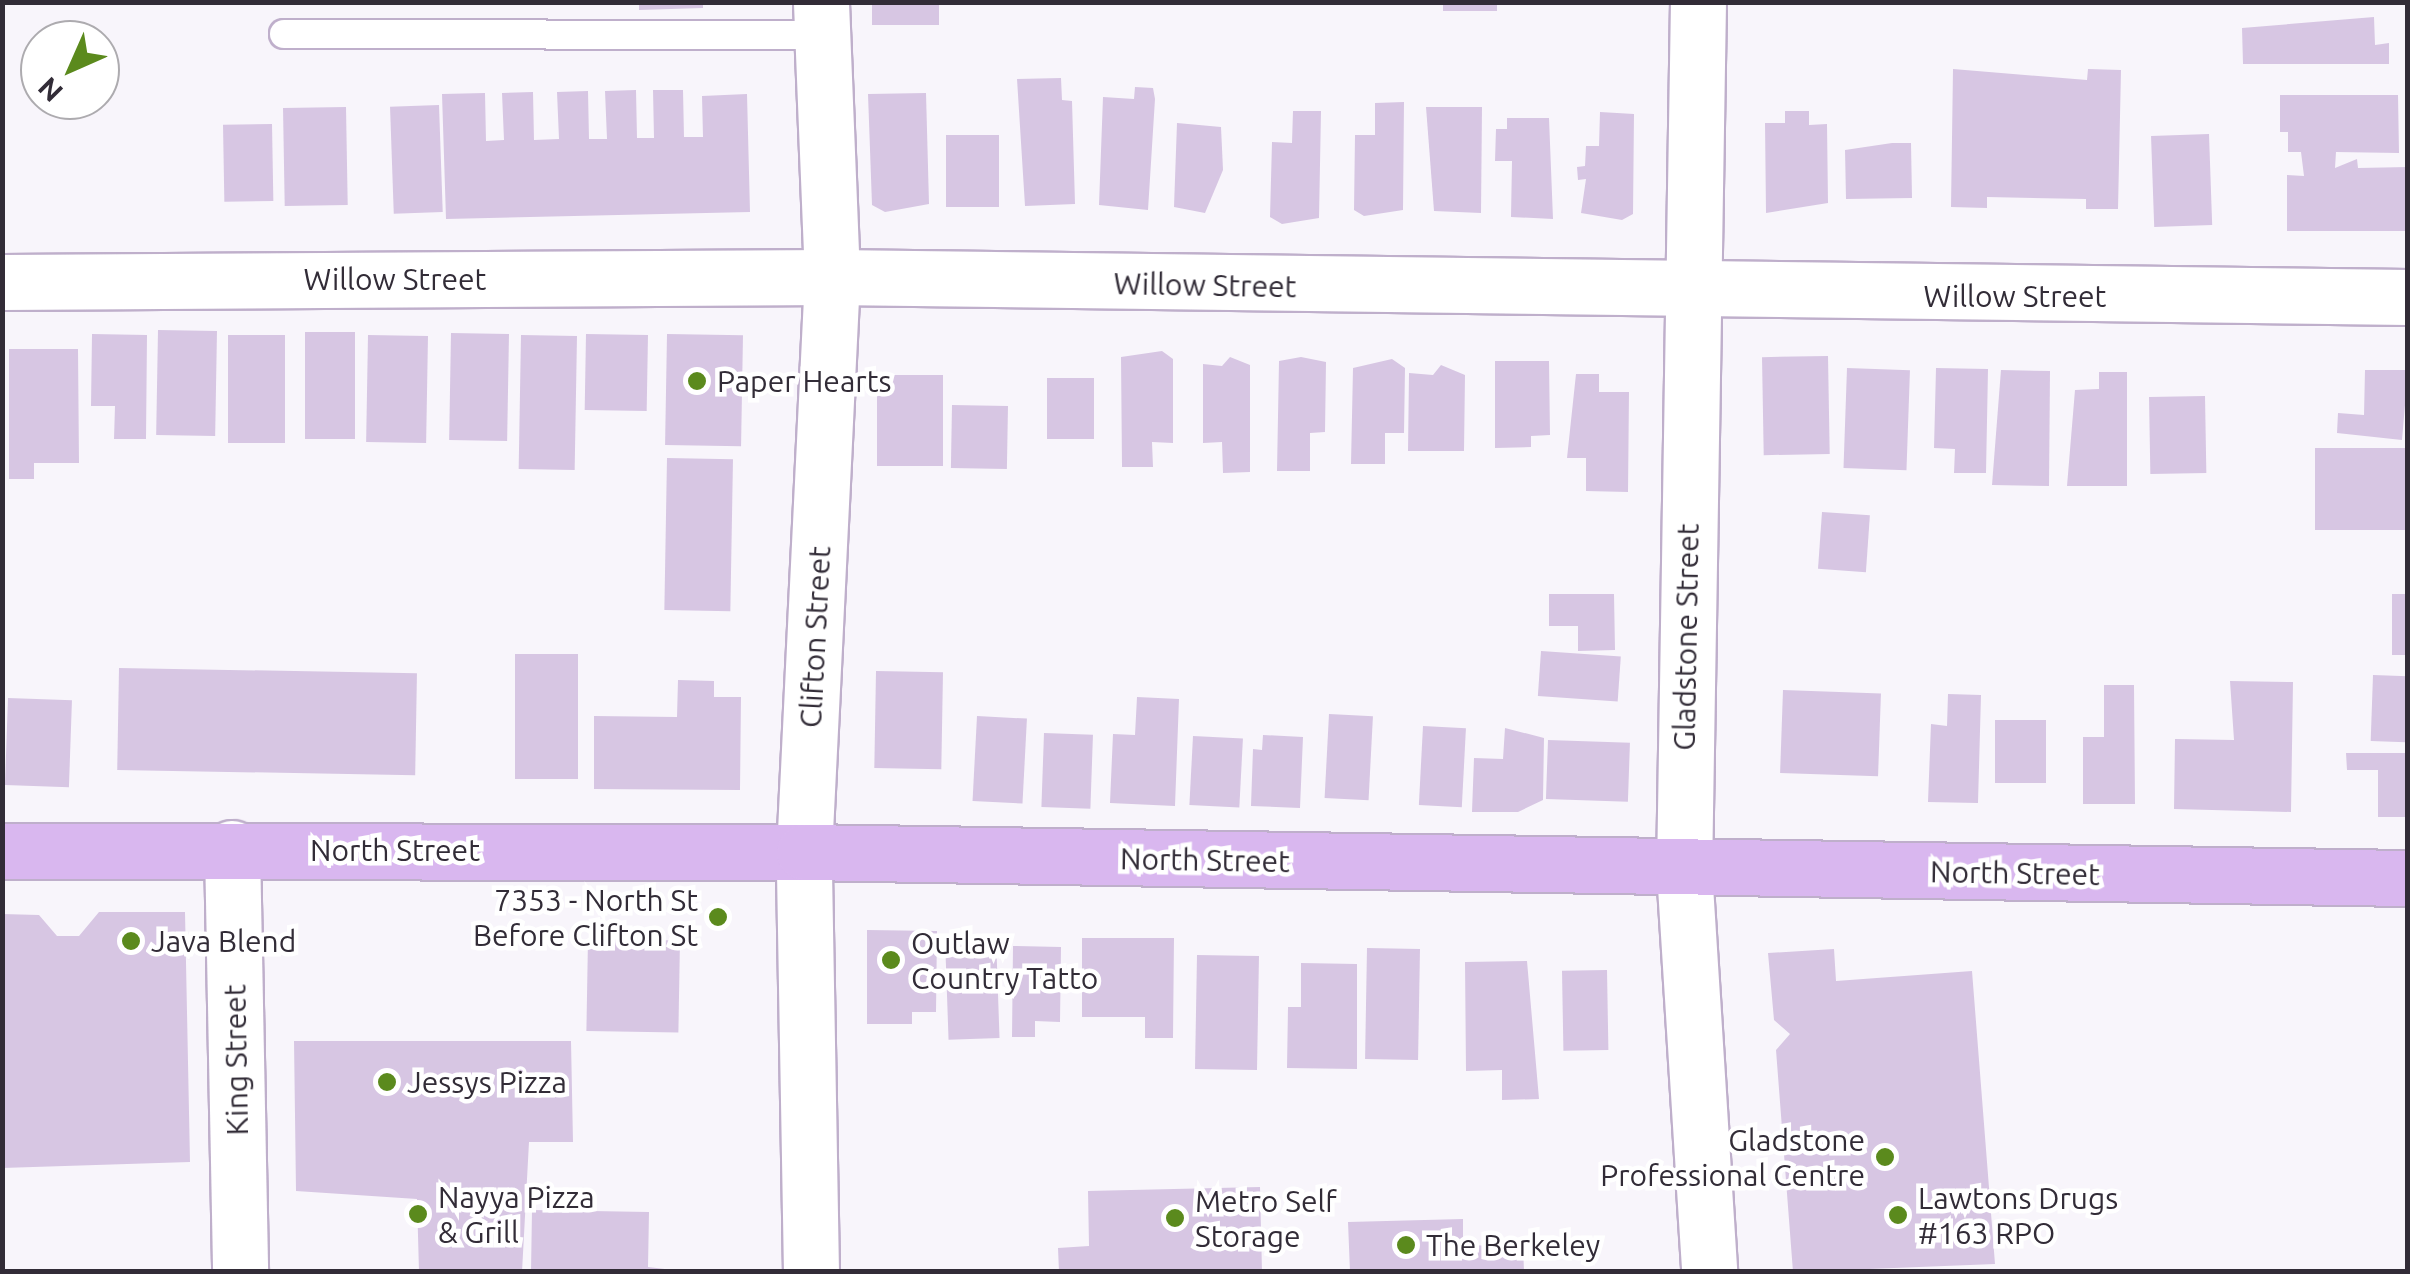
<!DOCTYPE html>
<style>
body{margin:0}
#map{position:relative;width:2410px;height:1274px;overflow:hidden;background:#f8f5fb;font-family:Ubuntu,sans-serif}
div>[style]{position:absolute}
.building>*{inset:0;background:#d7c6e3;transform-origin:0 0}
.roads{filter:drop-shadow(2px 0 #bfafcb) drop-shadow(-2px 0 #bfafcb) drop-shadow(0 2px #bfafcb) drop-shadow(0 -2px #bfafcb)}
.lane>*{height:28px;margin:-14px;padding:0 14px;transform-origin:14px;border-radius:14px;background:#fff}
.street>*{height:55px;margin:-27.5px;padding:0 27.5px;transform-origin:27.5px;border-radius:27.5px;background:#fff}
.primary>*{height:55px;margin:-27.5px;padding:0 27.5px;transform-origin:27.5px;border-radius:27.5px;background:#d9b7ef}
.dots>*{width:28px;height:28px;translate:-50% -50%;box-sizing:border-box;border:5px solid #fff;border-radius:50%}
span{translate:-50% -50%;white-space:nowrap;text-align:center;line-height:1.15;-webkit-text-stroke:9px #fff;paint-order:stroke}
.street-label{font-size:30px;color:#322c37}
.poi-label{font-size:30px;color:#322c37}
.left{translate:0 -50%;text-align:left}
.right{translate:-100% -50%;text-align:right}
.frame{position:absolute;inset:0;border:5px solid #322c37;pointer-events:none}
.north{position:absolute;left:20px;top:20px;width:100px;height:100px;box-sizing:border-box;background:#fff;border:2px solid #adabaf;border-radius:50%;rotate:225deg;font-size:28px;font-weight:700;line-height:40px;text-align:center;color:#322c37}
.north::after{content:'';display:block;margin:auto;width:35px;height:45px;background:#5b8a1d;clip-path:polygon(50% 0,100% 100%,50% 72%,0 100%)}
</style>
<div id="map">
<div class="building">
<i style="clip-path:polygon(639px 2px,703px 2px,703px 8px,639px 10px)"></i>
<i style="left:1443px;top:2px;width:54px;height:9px"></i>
<i style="left:872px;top:3px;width:67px;height:22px"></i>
<i style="clip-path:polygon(2374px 17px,2375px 45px,2389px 43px,2389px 64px,2243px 64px,2242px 28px)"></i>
<i style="clip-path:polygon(1953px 69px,2087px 80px,2088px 69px,2121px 70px,2118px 209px,2086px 209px,2086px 199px,1987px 197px,1987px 208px,1951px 207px)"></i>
<i style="clip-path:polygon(1061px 78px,1062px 100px,1072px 101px,1075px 204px,1025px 206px,1017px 79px)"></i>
<i style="clip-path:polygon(1135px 87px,1153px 88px,1155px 99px,1148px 210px,1099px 205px,1103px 97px,1134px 99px)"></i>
<i style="clip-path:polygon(636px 90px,637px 138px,654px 138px,653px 90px,683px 90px,684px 137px,703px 137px,702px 96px,747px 94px,750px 212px,446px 219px,442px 94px,485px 93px,486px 141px,504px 140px,502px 93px,533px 92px,534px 140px,559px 139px,557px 92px,588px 91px,589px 139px,607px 139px,605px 91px)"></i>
<i style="clip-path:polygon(926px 93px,929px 204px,885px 212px,872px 205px,868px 94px)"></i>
<i style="clip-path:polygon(2280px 95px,2398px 95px,2399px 153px,2336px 152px,2335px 168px,2357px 159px,2358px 168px,2408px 167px,2408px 231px,2287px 231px,2287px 175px,2304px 176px,2301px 152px,2288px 152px,2288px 132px,2280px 132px)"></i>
<i style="clip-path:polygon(1404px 102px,1403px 210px,1364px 216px,1354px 210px,1355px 135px,1375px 135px,1375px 103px)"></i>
<i style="left:439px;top:105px;width:107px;height:49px;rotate:88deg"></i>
<i style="left:346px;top:107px;width:98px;height:63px;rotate:89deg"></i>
<i style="clip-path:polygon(1426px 107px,1482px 107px,1481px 213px,1434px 211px)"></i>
<i style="clip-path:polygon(1293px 111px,1321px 111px,1319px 218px,1282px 224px,1270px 217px,1272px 142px,1292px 143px)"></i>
<i style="clip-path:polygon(1785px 111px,1809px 111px,1809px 125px,1827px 124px,1828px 203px,1766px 213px,1765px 123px,1785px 123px)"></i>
<i style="clip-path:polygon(1600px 112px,1634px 114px,1633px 214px,1622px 220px,1581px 213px,1586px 179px,1578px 180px,1577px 167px,1585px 166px,1586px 146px,1599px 146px)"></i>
<i style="clip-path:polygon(1507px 118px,1549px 118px,1553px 219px,1511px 217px,1512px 161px,1495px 161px,1496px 129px,1507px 129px)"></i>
<i style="clip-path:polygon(1177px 123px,1221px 127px,1223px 170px,1205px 213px,1174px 207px)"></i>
<i style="left:272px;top:124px;width:77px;height:49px;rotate:89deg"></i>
<i style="left:2209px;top:134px;width:91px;height:58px;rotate:88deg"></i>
<i style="left:946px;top:135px;width:53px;height:72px"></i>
<i style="clip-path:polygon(1892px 143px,1911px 143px,1912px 198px,1846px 199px,1845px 150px)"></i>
<i style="left:158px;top:330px;width:59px;height:105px;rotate:1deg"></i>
<i style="left:305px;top:332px;width:50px;height:107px"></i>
<i style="left:451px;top:333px;width:58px;height:107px;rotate:1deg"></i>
<i style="clip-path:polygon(92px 334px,147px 335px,146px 439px,114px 439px,115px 406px,91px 406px)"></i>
<i style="left:586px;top:334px;width:62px;height:76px;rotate:1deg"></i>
<i style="left:667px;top:334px;width:76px;height:111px;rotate:1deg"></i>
<i style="left:228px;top:335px;width:57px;height:108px"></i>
<i style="left:368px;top:335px;width:60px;height:107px;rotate:1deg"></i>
<i style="left:521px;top:335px;width:56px;height:134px;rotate:1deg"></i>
<i style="clip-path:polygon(9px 349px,78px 349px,79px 463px,34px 463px,34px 479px,9px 479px)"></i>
<i style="clip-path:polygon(1162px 351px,1173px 359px,1173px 443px,1152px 442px,1153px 467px,1122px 467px,1121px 357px)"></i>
<i style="left:1828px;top:356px;width:98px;height:66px;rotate:89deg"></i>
<i style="clip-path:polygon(1230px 357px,1250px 365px,1250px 472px,1223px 473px,1222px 442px,1203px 443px,1203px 364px,1222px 366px)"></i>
<i style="clip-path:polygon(1301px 357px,1326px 362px,1325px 432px,1310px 433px,1310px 471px,1277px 471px,1279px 361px)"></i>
<i style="clip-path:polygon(1392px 359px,1405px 368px,1404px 433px,1385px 433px,1385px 464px,1351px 464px,1353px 368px)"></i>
<i style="clip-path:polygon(1495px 361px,1549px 361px,1550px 435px,1531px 436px,1531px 447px,1495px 448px)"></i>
<i style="clip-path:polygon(1441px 365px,1465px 375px,1464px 451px,1408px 451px,1409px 373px,1433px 375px)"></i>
<i style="left:1847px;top:368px;width:63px;height:100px;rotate:2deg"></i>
<i style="clip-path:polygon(1936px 368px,1988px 369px,1986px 473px,1954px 473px,1955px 449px,1934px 448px)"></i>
<i style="clip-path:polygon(2001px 370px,2050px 371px,2049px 486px,1992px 485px)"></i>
<i style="clip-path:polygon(2365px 370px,2408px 370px,2402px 440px,2337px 433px,2338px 413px,2364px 415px)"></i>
<i style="clip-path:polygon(2099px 372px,2127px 372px,2127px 486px,2067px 486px,2075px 390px,2099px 389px)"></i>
<i style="clip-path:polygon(1576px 374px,1599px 374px,1599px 392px,1629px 392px,1628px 492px,1586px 491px,1586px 458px,1567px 458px)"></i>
<i style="left:877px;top:375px;width:66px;height:91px"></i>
<i style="left:1047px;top:378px;width:47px;height:61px"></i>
<i style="left:2205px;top:396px;width:77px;height:56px;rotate:89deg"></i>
<i style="left:952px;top:405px;width:56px;height:63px;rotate:1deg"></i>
<i style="left:2315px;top:448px;width:93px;height:82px"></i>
<i style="left:667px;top:458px;width:66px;height:152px;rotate:1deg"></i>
<i style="left:1822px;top:512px;width:48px;height:57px;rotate:4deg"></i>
<i style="clip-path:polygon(1549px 594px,1614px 594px,1615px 650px,1578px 651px,1578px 626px,1549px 626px)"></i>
<i style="left:2392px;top:594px;width:16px;height:61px"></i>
<i style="left:1541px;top:651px;width:80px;height:45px;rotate:4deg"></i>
<i style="left:515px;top:654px;width:63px;height:125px"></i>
<i style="left:119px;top:668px;width:298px;height:102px;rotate:1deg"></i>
<i style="left:876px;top:671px;width:67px;height:97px;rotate:1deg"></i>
<i style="left:2373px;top:675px;width:35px;height:66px;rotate:2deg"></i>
<i style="clip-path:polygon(678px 680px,714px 681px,714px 697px,741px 697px,740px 790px,594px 789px,594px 716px,677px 717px)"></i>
<i style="clip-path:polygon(2230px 681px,2293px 682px,2291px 812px,2174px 809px,2175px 739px,2234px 740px)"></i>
<i style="clip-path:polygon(2104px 685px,2134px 685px,2135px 804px,2083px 804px,2083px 737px,2104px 737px)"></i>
<i style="left:1783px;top:690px;width:98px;height:83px;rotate:2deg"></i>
<i style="clip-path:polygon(1948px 694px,1981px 695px,1978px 803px,1928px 802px,1931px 724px,1947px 726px)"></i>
<i style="clip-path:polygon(1137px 697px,1179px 699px,1175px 806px,1110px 803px,1113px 734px,1135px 735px)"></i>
<i style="left:8px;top:698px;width:64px;height:87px;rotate:2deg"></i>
<i style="left:1329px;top:714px;width:44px;height:84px;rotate:3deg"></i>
<i style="left:977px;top:716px;width:50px;height:85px;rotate:3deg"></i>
<i style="left:1995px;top:720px;width:51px;height:63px"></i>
<i style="left:1423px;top:726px;width:43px;height:79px;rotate:3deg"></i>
<i style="clip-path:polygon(1505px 728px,1544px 738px,1543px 800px,1518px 812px,1472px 812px,1474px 758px,1503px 759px)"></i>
<i style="left:1044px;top:733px;width:49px;height:74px;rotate:2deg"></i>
<i style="clip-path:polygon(1263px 735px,1303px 737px,1300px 808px,1251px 806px,1253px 749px,1262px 750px)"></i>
<i style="left:1193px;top:736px;width:50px;height:69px;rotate:3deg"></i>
<i style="left:1548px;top:740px;width:82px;height:59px;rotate:2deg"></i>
<i style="clip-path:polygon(2346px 753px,2408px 753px,2408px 817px,2378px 817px,2378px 770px,2347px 770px)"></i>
<i style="clip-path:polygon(99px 912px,185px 912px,190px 1162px,2px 1168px,2px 914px,39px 915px,57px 936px,79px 936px)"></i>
<i style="clip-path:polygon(867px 930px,937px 931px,936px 1012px,912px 1012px,912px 1024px,867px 1024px)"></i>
<i style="left:996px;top:937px;width:101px;height:51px;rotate:88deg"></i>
<i style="clip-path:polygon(1082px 938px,1174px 938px,1173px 1038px,1145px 1038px,1145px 1017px,1082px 1017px)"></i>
<i style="left:588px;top:939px;width:92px;height:92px;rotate:1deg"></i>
<i style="clip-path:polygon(1013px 946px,1061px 947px,1060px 1022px,1035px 1021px,1035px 1037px,1012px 1037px)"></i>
<i style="left:1367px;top:948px;width:53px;height:111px;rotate:1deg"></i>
<i style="clip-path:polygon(1834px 949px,1836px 981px,1972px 971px,1995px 1264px,1793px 1272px,1776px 1050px,1790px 1034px,1774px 1020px,1768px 953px)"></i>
<i style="left:1197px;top:955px;width:62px;height:114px;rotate:1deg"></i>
<i style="clip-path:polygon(1527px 961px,1539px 1099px,1502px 1100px,1502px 1070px,1466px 1071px,1465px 962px)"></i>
<i style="clip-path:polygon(1301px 963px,1357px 964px,1357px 1069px,1287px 1068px,1288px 1007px,1301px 1007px)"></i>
<i style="left:1607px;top:970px;width:80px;height:45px;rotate:89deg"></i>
<i style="clip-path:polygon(294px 1041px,571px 1041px,573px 1142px,529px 1142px,522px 1272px,419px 1272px,417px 1199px,296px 1191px)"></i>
<i style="clip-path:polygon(1260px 1187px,1262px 1272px,1059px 1272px,1058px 1248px,1089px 1246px,1088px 1191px)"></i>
<i style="clip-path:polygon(532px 1210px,649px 1212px,648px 1267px,690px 1272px,531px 1272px)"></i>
<i style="clip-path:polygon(1463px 1219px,1463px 1246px,1523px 1244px,1524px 1272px,1350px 1272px,1348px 1222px)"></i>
</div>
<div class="roads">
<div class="lane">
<i style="left:284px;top:34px;width:538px;rotate:0.11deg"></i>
</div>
<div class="street">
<i style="left:1698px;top:2px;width:868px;rotate:90.92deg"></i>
<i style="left:1684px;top:870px;width:403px;rotate:86.4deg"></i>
<i style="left:2px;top:282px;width:830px;rotate:-0.35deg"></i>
<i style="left:832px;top:277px;width:1576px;rotate:0.73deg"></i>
<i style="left:232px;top:848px;width:424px;rotate:88.9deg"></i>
<i style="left:811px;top:1272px;width:420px;rotate:-91deg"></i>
<i style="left:804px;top:852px;width:576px;rotate:-87.21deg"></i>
<i style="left:832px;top:277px;width:275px;rotate:-92.3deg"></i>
</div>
<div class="primary">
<i style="left:2px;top:851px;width:802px;rotate:0.07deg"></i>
<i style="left:804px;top:852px;width:1604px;rotate:0.93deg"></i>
</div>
</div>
<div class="dots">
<i style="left:697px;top:381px;background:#5b8a1d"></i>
<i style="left:718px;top:917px;background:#5b8a1d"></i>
<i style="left:131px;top:941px;background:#5b8a1d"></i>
<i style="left:891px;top:960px;background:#5b8a1d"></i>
<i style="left:387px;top:1082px;background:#5b8a1d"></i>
<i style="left:1885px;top:1157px;background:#5b8a1d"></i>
<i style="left:418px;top:1214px;background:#5b8a1d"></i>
<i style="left:1898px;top:1215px;background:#5b8a1d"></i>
<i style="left:1175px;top:1218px;background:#5b8a1d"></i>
<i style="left:1406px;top:1245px;background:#5b8a1d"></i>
</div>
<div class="street-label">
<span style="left:395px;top:279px">Willow Street</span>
<span style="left:1205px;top:285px;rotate:1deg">Willow Street</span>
<span style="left:2015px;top:296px">Willow Street</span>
<span style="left:815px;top:637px;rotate:-87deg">Clifton Street</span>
<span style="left:1686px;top:637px;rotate:-89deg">Gladstone Street</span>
<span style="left:395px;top:850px">North Street</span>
<span style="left:1205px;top:860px;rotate:1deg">North Street</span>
<span style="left:2015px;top:873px;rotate:1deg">North Street</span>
<span style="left:236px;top:1060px;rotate:-91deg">King Street</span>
</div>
<div class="poi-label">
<span class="left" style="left:717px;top:381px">Paper Hearts</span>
<span class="right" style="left:698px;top:917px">7353 - North St<br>Before Clifton St</span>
<span class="left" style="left:151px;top:941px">Java Blend</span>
<span class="left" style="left:911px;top:960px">Outlaw<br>Country Tatto</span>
<span class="left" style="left:407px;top:1082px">Jessys Pizza</span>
<span class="right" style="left:1865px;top:1157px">Gladstone<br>Professional Centre</span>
<span class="left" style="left:438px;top:1214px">Nayya Pizza<br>&amp; Grill</span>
<span class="left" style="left:1918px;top:1215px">Lawtons Drugs<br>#163 RPO</span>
<span class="left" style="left:1195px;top:1218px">Metro Self<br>Storage</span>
<span class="left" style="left:1426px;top:1245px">The Berkeley</span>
</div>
<div class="frame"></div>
<div class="north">N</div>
</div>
